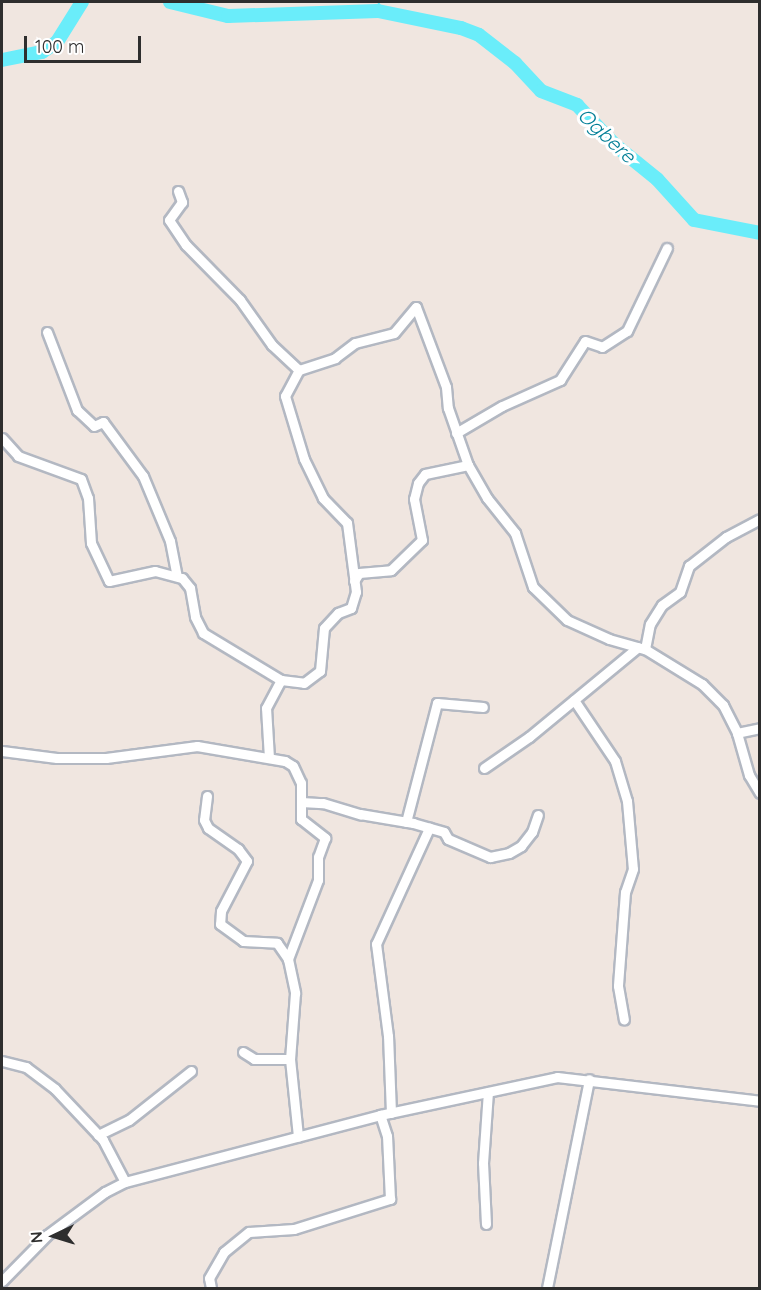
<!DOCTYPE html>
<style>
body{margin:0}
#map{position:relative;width:761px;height:1290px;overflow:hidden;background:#f0e6e0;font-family:Quicksand,sans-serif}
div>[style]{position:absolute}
.stream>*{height:2px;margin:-1px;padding:0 1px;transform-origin:1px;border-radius:1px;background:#6aedfa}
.river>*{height:14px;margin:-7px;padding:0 7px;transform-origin:7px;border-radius:7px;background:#6aedfa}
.roads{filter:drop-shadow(2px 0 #b3b8c2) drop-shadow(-2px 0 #b3b8c2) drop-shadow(0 2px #b3b8c2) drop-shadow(0 -2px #b3b8c2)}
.minor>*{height:9px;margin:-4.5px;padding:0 4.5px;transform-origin:4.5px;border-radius:4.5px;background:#fff}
span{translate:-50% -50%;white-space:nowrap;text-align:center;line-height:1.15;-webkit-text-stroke:6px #fff;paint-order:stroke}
.water-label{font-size:20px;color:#037f97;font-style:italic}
.frame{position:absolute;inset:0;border:3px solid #2e2e2e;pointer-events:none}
.north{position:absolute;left:24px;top:1206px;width:60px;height:60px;-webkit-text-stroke:4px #fff;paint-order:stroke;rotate:266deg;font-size:16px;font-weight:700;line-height:24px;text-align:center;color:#2e2e2e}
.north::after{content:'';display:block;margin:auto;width:21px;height:27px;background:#2e2e2e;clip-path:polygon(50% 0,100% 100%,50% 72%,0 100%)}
.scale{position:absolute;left:24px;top:36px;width:117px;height:27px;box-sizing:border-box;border:3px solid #2e2e2e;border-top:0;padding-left:8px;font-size:18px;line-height:21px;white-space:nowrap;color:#2e2e2e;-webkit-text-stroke:4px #fff;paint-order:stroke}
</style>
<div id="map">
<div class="stream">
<i style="left:378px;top:11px;width:9px;rotate:-84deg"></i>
</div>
<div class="river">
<i style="left:170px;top:2px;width:60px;rotate:13.6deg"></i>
<i style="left:228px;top:16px;width:150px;rotate:-1.9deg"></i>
<i style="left:378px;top:11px;width:85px;rotate:11.6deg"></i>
<i style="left:461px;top:28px;width:19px;rotate:21deg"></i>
<i style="left:479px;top:35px;width:46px;rotate:37.9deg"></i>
<i style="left:515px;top:63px;width:38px;rotate:47deg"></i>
<i style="left:541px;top:91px;width:39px;rotate:21deg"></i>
<i style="left:577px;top:105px;width:55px;rotate:46.5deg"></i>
<i style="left:615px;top:145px;width:54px;rotate:39deg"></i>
<i style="left:657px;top:179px;width:55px;rotate:47.9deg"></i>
<i style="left:694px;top:220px;width:67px;rotate:11.1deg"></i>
<i style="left:2px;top:60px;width:41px;rotate:-11.3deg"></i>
<i style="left:42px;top:52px;width:18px;rotate:-34deg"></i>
<i style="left:57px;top:42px;width:47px;rotate:-58deg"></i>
</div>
<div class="roads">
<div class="minor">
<i style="left:178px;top:191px;width:12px;rotate:70deg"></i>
<i style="left:182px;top:202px;width:22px;rotate:126deg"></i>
<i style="left:169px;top:220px;width:30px;rotate:56deg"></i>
<i style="left:186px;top:245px;width:77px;rotate:45.5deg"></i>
<i style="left:240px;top:300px;width:55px;rotate:54.6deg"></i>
<i style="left:272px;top:345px;width:37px;rotate:43deg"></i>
<i style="left:47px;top:332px;width:84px;rotate:69deg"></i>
<i style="left:77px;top:410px;width:23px;rotate:43deg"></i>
<i style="left:94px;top:426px;width:10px;rotate:-24deg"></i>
<i style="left:103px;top:422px;width:67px;rotate:53.5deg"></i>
<i style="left:143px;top:476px;width:70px;rotate:67.4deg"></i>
<i style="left:170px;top:541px;width:36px;rotate:79deg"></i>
<i style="left:456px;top:433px;width:53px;rotate:-30.4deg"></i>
<i style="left:502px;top:406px;width:64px;rotate:-24.1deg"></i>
<i style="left:560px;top:380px;width:46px;rotate:-57.3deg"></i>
<i style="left:585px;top:341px;width:18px;rotate:19deg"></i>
<i style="left:602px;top:347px;width:30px;rotate:-33deg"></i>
<i style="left:627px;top:331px;width:92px;rotate:-64.3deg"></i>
<i style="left:2px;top:438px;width:24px;rotate:48deg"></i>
<i style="left:18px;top:456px;width:67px;rotate:20.1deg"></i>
<i style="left:81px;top:479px;width:20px;rotate:70deg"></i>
<i style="left:88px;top:498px;width:45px;rotate:86.2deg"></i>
<i style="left:91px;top:543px;width:42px;rotate:64.7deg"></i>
<i style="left:109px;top:581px;width:47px;rotate:-12.3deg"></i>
<i style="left:155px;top:571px;width:28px;rotate:15deg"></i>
<i style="left:182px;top:578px;width:13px;rotate:51deg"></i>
<i style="left:190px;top:588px;width:29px;rotate:80deg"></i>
<i style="left:195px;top:617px;width:18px;rotate:63deg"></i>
<i style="left:203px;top:633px;width:91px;rotate:31.1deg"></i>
<i style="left:354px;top:581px;width:9px;rotate:-58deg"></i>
<i style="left:359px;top:573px;width:32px;rotate:-5deg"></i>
<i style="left:391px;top:570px;width:43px;rotate:-44.1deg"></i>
<i style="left:422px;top:540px;width:42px;rotate:-101deg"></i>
<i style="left:414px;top:499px;width:16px;rotate:-76deg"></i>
<i style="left:418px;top:483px;width:11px;rotate:-52deg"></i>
<i style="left:425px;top:474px;width:44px;rotate:-11.8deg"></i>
<i style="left:645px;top:649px;width:25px;rotate:-79deg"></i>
<i style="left:650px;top:624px;width:22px;rotate:-58deg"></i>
<i style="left:662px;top:605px;width:22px;rotate:-36deg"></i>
<i style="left:680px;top:592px;width:28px;rotate:-71deg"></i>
<i style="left:689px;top:566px;width:47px;rotate:-38.1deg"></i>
<i style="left:726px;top:537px;width:38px;rotate:-28deg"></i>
<i style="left:574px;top:700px;width:73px;rotate:56.1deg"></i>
<i style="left:615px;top:761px;width:42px;rotate:73.3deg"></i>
<i style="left:627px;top:801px;width:68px;rotate:85deg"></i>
<i style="left:633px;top:869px;width:24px;rotate:109deg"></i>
<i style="left:625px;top:892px;width:94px;rotate:94.3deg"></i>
<i style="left:618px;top:986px;width:34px;rotate:80deg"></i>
<i style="left:737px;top:733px;width:24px;rotate:-12deg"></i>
<i style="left:2px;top:751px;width:55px;rotate:7.3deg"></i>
<i style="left:57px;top:758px;width:49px"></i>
<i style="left:106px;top:758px;width:92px;rotate:-7.5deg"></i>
<i style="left:197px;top:746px;width:89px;rotate:9.7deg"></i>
<i style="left:285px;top:761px;width:9px;rotate:32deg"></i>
<i style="left:293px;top:766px;width:19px;rotate:65deg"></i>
<i style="left:301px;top:783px;width:36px;rotate:90deg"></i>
<i style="left:301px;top:819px;width:31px;rotate:38deg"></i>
<i style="left:325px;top:838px;width:20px;rotate:110deg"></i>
<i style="left:318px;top:857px;width:23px;rotate:90deg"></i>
<i style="left:318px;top:880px;width:85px;rotate:110.8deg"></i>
<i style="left:269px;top:758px;width:50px;rotate:-93.4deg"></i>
<i style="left:266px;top:708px;width:32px;rotate:-62deg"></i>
<i style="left:281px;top:680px;width:23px;rotate:7deg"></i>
<i style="left:304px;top:683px;width:20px;rotate:-37deg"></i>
<i style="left:320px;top:671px;width:43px;rotate:-84.7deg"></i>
<i style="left:324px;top:628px;width:21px;rotate:-47deg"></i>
<i style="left:338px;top:613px;width:14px;rotate:-21deg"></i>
<i style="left:351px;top:608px;width:17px;rotate:-73deg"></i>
<i style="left:356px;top:592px;width:70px;rotate:-97.4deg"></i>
<i style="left:347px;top:523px;width:35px;rotate:-134deg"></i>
<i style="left:323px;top:498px;width:43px;rotate:-116deg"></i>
<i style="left:304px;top:459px;width:66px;rotate:-106.8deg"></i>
<i style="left:285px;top:396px;width:30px;rotate:-62deg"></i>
<i style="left:299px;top:370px;width:38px;rotate:-18deg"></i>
<i style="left:335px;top:358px;width:25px;rotate:-37deg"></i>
<i style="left:355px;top:343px;width:40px;rotate:-14.4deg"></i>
<i style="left:394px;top:333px;width:34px;rotate:-50deg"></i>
<i style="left:416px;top:307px;width:85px;rotate:69.4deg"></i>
<i style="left:446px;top:387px;width:21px;rotate:85deg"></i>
<i style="left:448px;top:408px;width:60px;rotate:70.7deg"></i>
<i style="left:468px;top:465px;width:38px;rotate:60deg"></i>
<i style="left:487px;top:498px;width:45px;rotate:51.3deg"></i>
<i style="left:515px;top:533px;width:57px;rotate:71.6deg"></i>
<i style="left:533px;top:587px;width:47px;rotate:44.1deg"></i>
<i style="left:567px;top:620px;width:46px;rotate:24.3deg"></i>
<i style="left:609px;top:639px;width:37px;rotate:16deg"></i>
<i style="left:645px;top:649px;width:67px;rotate:31.6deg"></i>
<i style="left:702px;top:684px;width:30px;rotate:45deg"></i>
<i style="left:723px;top:705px;width:31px;rotate:63deg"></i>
<i style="left:737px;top:733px;width:44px;rotate:74.1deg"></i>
<i style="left:749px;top:775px;width:21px;rotate:59deg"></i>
<i style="left:484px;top:768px;width:55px;rotate:-34.6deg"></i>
<i style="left:529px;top:737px;width:141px;rotate:-39.5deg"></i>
<i style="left:207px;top:796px;width:24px;rotate:97deg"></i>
<i style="left:204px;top:820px;width:9px;rotate:63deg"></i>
<i style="left:208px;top:828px;width:37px;rotate:35deg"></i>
<i style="left:238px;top:849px;width:15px;rotate:53deg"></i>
<i style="left:247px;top:861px;width:56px;rotate:117.5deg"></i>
<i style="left:221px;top:911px;width:13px;rotate:94deg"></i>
<i style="left:220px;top:924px;width:29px;rotate:36deg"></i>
<i style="left:243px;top:941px;width:34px;rotate:3deg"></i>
<i style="left:277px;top:943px;width:19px;rotate:55deg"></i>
<i style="left:288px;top:959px;width:35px;rotate:78deg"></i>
<i style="left:295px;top:993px;width:66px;rotate:94.3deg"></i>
<i style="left:290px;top:1059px;width:78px;rotate:84.1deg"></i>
<i style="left:301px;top:802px;width:22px;rotate:3deg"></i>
<i style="left:323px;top:803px;width:39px;rotate:17deg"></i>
<i style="left:360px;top:814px;width:54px;rotate:9.6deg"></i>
<i style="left:413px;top:823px;width:32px;rotate:16deg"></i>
<i style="left:444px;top:832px;width:8px;rotate:60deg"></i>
<i style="left:448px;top:839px;width:46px;rotate:23.2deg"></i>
<i style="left:490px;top:857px;width:19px;rotate:-12deg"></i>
<i style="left:509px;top:853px;width:14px;rotate:-30deg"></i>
<i style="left:521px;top:846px;width:18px;rotate:-52deg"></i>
<i style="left:532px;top:832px;width:18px;rotate:-71deg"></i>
<i style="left:406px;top:822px;width:123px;rotate:-75.4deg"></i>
<i style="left:437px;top:703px;width:46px;rotate:5deg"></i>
<i style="left:243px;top:1052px;width:13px;rotate:32deg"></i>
<i style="left:254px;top:1059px;width:36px"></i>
<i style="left:2px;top:1061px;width:25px;rotate:14deg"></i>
<i style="left:26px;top:1067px;width:36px;rotate:37deg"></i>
<i style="left:55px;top:1089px;width:70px;rotate:46.7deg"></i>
<i style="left:103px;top:1140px;width:47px;rotate:62.4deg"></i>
<i style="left:391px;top:1113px;width:77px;rotate:-92.2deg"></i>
<i style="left:388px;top:1036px;width:93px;rotate:-97.4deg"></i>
<i style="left:376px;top:944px;width:128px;rotate:-65.4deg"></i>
<i style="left:98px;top:1135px;width:34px;rotate:-26deg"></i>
<i style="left:129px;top:1120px;width:79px;rotate:-38.3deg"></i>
<i style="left:486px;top:1224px;width:61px;rotate:-92.8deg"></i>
<i style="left:483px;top:1163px;width:71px;rotate:-86deg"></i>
<i style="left:2px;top:1281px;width:64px;rotate:-45.6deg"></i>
<i style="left:47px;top:1235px;width:72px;rotate:-36.6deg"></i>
<i style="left:105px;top:1192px;width:22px;rotate:-27deg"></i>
<i style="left:125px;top:1182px;width:264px;rotate:-14.7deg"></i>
<i style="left:380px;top:1115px;width:181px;rotate:-12.1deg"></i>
<i style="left:557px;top:1077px;width:204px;rotate:6.7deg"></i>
<i style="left:211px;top:1288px;width:10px;rotate:-101deg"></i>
<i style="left:209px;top:1278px;width:30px;rotate:-60deg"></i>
<i style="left:224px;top:1252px;width:32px;rotate:-39deg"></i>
<i style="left:249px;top:1232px;width:45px;rotate:-3.8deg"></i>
<i style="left:294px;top:1229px;width:101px;rotate:-17.4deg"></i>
<i style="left:390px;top:1199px;width:63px;rotate:-92.7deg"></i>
<i style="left:387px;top:1136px;width:22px;rotate:-108deg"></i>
<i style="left:547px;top:1288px;width:213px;rotate:-78.6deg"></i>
</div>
</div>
<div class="water-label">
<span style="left:607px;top:135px;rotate:43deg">Ogbere</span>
</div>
<div class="frame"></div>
<div class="north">N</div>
<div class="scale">100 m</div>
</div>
